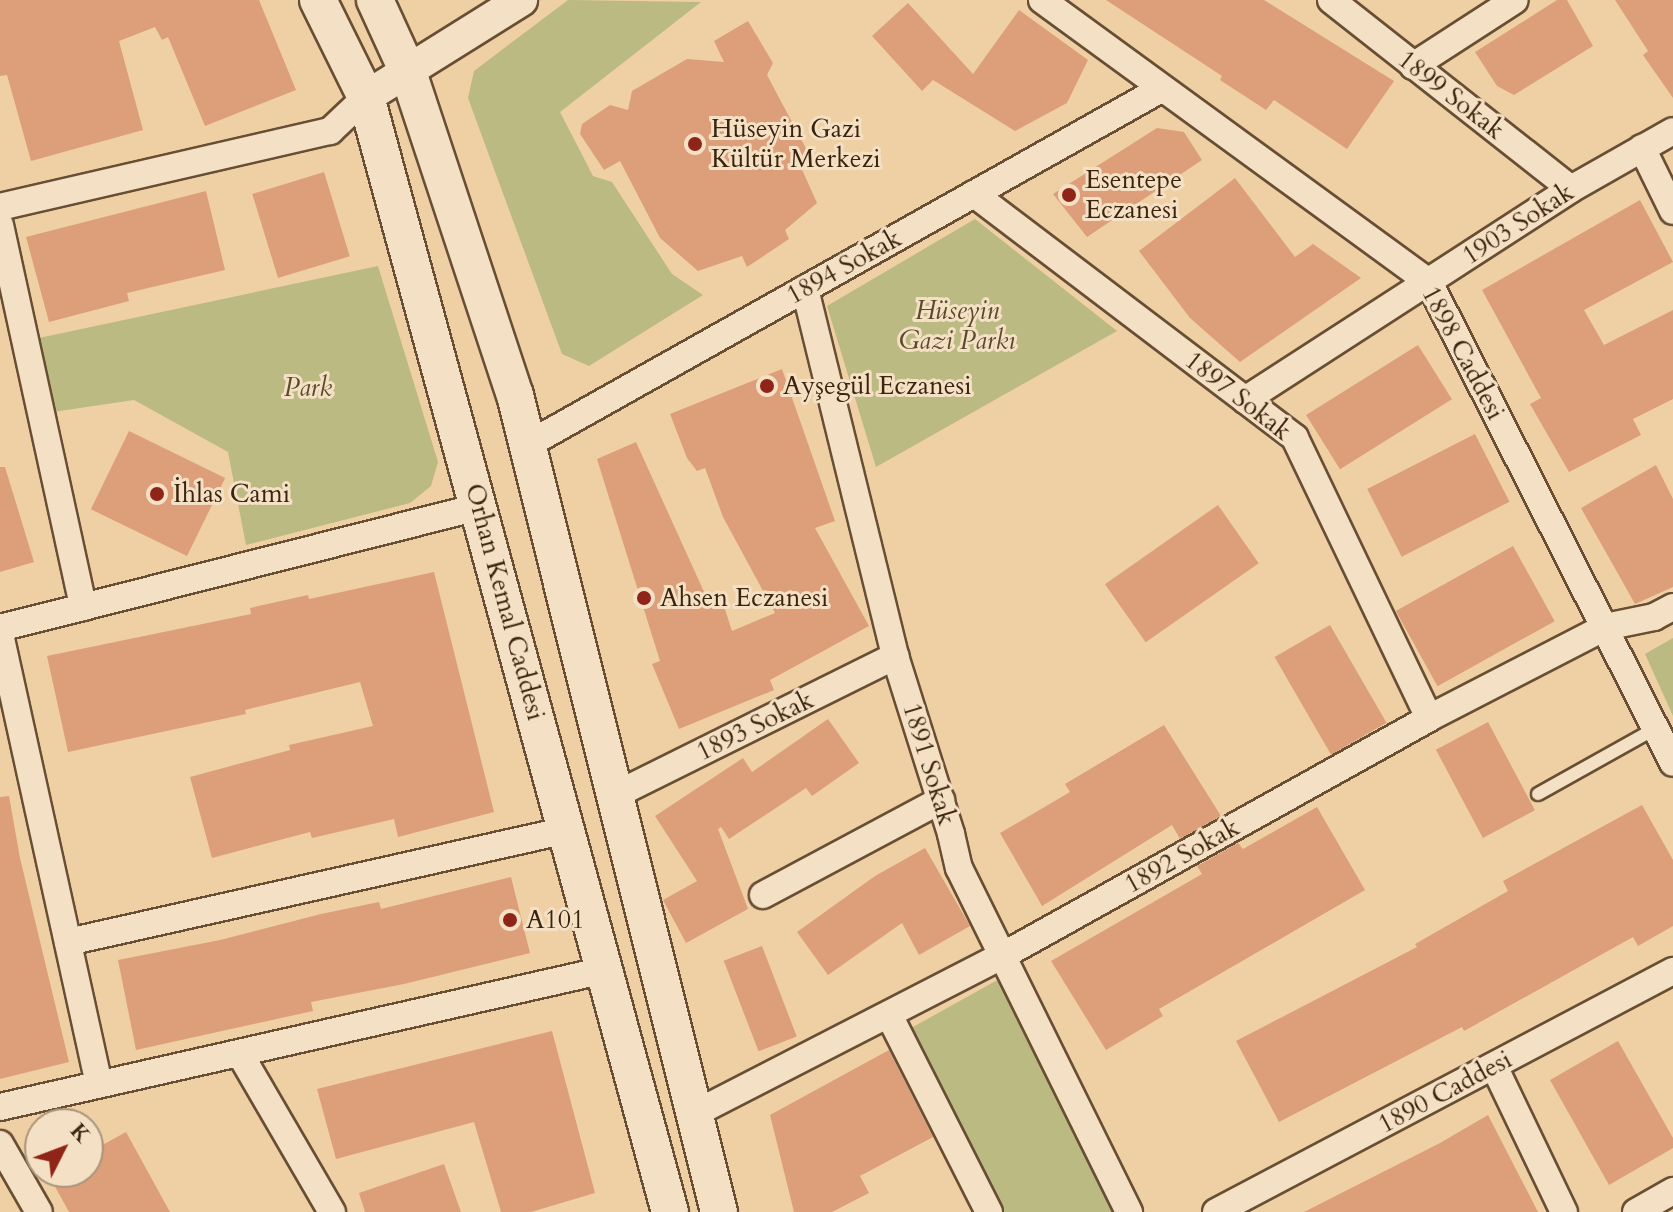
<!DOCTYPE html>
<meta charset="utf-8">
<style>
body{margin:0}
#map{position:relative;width:1673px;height:1212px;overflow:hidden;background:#eed0a4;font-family:Cardo,serif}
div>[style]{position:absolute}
.green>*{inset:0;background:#bcba83}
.building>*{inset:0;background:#dd9f79;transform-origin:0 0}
.roads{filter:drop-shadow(2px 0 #684e33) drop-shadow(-2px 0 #684e33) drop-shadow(0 2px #684e33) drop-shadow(0 -2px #684e33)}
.service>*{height:12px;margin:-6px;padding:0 6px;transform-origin:6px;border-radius:6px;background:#f4e0c4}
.minor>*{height:26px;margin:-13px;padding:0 13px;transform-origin:13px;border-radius:13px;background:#f4e0c4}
.tertiary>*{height:32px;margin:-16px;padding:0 16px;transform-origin:16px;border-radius:16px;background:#f4e0c4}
.secondary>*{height:36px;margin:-18px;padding:0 18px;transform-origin:18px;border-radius:18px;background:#f4e0c4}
.dots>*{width:22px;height:22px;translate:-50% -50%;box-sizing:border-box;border:4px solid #f4e0c4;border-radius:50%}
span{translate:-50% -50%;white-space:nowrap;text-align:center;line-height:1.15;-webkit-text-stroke:6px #f4e0c4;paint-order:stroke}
.street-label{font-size:26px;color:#3b230d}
.poi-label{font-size:26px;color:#3b230d}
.left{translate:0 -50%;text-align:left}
.park-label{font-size:26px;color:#5b492a;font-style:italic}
.north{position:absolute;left:24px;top:1108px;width:80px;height:80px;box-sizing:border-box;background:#f4e0c4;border:2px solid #aa947b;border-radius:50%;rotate:48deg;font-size:22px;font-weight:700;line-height:32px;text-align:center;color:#3b230d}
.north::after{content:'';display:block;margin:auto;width:28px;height:36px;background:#8f2418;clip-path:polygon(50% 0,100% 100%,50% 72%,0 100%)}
</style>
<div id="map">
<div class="green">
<i style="clip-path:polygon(568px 0,701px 2px,560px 112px,593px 176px,612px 182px,672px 274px,703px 295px,589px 366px,562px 354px,468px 98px,474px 71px)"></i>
<i style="clip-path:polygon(975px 219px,1117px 331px,876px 467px,827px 306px)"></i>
<i style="clip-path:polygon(378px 266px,438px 462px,431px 486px,410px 503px,246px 545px,228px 452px,134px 400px,53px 412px,39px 338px)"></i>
<i style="clip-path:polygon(1673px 638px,1673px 716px,1645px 654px)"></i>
<i style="clip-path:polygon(1001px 978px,1114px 1212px,994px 1212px,904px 1032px)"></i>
</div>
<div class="building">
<i style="clip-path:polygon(0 0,259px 0,296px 90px,205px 126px,168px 37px,162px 40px,155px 27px,119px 41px,143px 130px,31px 161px,7px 75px,0 76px)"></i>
<i style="clip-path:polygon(1106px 0,1264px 0,1394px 81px,1347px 149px,1274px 100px,1266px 110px,1220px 80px,1222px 76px)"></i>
<i style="clip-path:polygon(1557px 0,1567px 0,1593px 46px,1514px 95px,1497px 86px,1475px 52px)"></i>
<i style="clip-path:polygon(1615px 0,1673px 0,1673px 98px,1643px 55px,1648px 51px)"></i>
<i style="clip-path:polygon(908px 3px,973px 74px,1019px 10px,1088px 60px,1067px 103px,1015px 131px,933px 80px,922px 91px,872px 36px)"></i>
<i style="clip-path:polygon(748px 21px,773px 63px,767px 75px,809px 154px,800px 165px,817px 203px,785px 230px,789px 239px,747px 267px,742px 256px,698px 271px,660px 238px,620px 161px,604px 170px,580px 134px,582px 124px,610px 105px,628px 110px,632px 91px,687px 59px,724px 62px,714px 41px)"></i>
<i style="clip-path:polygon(1157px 128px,1184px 132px,1202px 160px,1087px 237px,1053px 194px)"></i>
<i style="left:324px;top:172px;width:88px;height:75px;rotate:73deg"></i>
<i style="clip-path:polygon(1235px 178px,1295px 257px,1313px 244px,1361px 278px,1240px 362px,1190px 318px,1139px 251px)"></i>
<i style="clip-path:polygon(206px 191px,225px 270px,127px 293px,129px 301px,49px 322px,26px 237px)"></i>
<i style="clip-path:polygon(1640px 200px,1673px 262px,1584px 310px,1604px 345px,1673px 310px,1673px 399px,1633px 419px,1641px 435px,1569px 472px,1530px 404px,1541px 398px,1482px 290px)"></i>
<i style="left:1418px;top:345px;width:64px;height:132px;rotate:58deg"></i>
<i style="clip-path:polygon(782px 369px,835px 521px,815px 528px,869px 626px,770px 680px,774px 690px,679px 729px,652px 664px,660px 661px,597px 459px,636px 442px,710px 605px,722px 600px,732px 631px,775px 613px,723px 517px,705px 468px,697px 471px,687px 458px,670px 414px)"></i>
<i style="left:129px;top:431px;width:107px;height:87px;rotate:26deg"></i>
<i style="left:1475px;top:434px;width:76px;height:121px;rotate:63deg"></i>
<i style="clip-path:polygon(1656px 465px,1673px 499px,1673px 587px,1635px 604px,1581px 508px)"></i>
<i style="clip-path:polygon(0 467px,5px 467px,34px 562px,0 572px)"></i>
<i style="left:1218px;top:505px;width:71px;height:138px;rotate:55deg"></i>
<i style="left:1513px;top:546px;width:86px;height:134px;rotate:61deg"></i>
<i style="clip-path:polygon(434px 572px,494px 812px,398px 837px,394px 819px,312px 838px,310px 832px,212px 858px,190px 777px,290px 750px,289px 745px,373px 726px,360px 682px,245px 710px,246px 714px,68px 752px,47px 656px,251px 614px,250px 608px,308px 595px,309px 599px)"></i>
<i style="left:1330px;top:625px;width:113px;height:64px;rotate:60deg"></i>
<i style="clip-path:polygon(828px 719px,859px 763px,812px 796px,806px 788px,729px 839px,721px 827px,718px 829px,748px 909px,686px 943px,663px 900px,697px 881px,655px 816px,743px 758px,752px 772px)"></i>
<i style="left:1488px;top:722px;width:100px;height:59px;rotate:62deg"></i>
<i style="clip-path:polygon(1164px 725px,1221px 816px,1180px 839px,1172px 825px,1042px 906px,1000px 833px,1070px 792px,1065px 784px)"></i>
<i style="clip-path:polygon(9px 796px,20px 858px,69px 1062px,0 1079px,0 797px)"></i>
<i style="clip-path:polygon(1642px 805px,1673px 860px,1673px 926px,1638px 946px,1633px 937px,1464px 1031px,1462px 1027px,1279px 1122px,1236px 1041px,1417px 947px,1415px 944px,1508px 891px,1503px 881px)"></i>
<i style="clip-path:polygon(1317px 807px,1365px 890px,1159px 1009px,1163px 1016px,1106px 1050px,1051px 961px,1202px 874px,1197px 866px,1238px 843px,1243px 849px)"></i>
<i style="clip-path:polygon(925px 848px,970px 926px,919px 955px,902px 923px,828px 975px,797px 932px,875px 876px)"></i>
<i style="clip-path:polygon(511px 877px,530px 953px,404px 984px,311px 1002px,313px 1011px,136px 1050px,118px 960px,220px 940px,321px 914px,379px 902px,381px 909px)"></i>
<i style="left:762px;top:946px;width:97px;height:41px;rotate:69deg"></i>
<i style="clip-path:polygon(552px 1031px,595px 1193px,531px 1212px,501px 1212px,474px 1122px,336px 1159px,317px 1089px)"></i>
<i style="clip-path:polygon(1618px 1041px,1673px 1138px,1673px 1148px,1609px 1185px,1550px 1080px)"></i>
<i style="clip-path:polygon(889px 1050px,933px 1137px,860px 1176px,869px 1193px,832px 1212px,794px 1212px,770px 1115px)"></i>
<i style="clip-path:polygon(1488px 1115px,1538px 1212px,1304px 1212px,1440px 1143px)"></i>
<i style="clip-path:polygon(126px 1132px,170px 1212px,69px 1212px,47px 1172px,88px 1172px,88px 1153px)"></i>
<i style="clip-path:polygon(444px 1164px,461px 1212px,365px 1212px,359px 1193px)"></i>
</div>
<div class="roads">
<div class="service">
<i style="left:1538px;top:794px;width:135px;rotate:-29.2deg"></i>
</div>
<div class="minor">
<i style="left:1042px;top:0;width:479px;rotate:36.1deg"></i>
<i style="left:1429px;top:282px;width:539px;rotate:63.1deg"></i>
<i style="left:1331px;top:0;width:305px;rotate:38.2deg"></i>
<i style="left:1413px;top:66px;width:121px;rotate:-32.9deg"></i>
<i style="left:1642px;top:148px;width:70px;rotate:63.8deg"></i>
<i style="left:974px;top:194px;width:403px;rotate:37.2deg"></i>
<i style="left:1295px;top:438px;width:310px;rotate:64.4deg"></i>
<i style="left:0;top:207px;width:339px;rotate:-13deg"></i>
<i style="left:330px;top:131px;width:50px;rotate:-43.4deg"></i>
<i style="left:0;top:225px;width:391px;rotate:77.7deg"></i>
<i style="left:805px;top:289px;width:378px;rotate:76.2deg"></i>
<i style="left:895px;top:656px;width:187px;rotate:72.5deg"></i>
<i style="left:951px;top:834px;width:35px;rotate:77deg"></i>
<i style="left:959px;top:868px;width:384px;rotate:63.7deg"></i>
<i style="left:1245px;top:400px;width:388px;rotate:-32.9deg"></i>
<i style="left:1571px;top:189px;width:117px;rotate:-29.6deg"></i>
<i style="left:527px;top:445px;width:727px;rotate:-29.31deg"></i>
<i style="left:0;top:628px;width:494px;rotate:-14.2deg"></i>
<i style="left:0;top:634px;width:461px;rotate:77.6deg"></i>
<i style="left:615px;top:795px;width:313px;rotate:-26.4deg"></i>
<i style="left:763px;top:895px;width:202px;rotate:-28.1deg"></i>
<i style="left:68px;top:942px;width:511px;rotate:-12.65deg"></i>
<i style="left:889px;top:1015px;width:221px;rotate:63.1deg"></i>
<i style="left:240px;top:1054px;width:183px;rotate:59.8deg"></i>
<i style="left:1494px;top:1066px;width:162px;rotate:64.4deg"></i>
<i style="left:0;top:1107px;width:620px;rotate:-12.76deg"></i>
<i style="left:694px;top:1114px;width:346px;rotate:-27.2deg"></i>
<i style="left:1002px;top:956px;width:489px;rotate:-29.1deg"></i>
<i style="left:1429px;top:718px;width:198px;rotate:-27.3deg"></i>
<i style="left:1605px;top:627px;width:50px;rotate:-11.5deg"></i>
<i style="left:1654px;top:617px;width:21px;rotate:-28deg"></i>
<i style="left:0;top:1144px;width:78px;rotate:60.2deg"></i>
<i style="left:1216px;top:1212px;width:517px;rotate:-27.81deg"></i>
<i style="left:1636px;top:1212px;width:43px;rotate:-29.6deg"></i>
</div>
<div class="tertiary">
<i style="left:366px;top:97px;width:183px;rotate:-32deg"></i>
</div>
<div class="secondary">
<i style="left:318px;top:0;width:108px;rotate:63.7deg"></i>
<i style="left:366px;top:97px;width:1156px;rotate:74.75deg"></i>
<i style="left:375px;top:0;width:79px;rotate:65.4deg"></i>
<i style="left:408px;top:72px;width:340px;rotate:71.7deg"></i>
<i style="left:515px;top:395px;width:842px;rotate:75.98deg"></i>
</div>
</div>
<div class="dots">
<i style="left:695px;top:144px;background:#8f2418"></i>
<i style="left:1069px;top:195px;background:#8f2418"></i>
<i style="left:767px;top:386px;background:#8f2418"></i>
<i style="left:157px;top:494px;background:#8f2418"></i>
<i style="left:644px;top:598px;background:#8f2418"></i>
<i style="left:510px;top:920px;background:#8f2418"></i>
</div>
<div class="street-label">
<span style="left:1451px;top:95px;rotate:38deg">1899 Sokak</span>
<span style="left:1518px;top:224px;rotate:-33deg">1903 Sokak</span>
<span style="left:844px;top:267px;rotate:-29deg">1894 Sokak</span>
<span style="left:1463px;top:353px;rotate:62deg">1898 Caddesi</span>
<span style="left:1238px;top:396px;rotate:38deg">1897 Sokak</span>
<span style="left:505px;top:602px;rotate:75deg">Orhan Kemal Caddesi</span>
<span style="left:755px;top:726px;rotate:-26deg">1893 Sokak</span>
<span style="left:929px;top:764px;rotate:73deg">1891 Sokak</span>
<span style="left:1182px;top:856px;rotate:-29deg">1892 Sokak</span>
<span style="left:1445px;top:1092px;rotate:-28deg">1890 Caddesi</span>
</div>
<div class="poi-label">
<span class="left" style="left:711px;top:144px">Hüseyin Gazi<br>Kültür Merkezi</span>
<span class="left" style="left:1085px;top:195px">Esentepe<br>Eczanesi</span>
<span class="left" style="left:783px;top:386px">Ayşegül Eczanesi</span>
<span class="left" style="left:173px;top:494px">İhlas Cami</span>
<span class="left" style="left:660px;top:598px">Ahsen Eczanesi</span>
<span class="left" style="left:526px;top:920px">A101</span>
</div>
<div class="park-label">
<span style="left:957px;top:326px">Hüseyin<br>Gazi Parkı</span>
<span style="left:308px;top:388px">Park</span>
</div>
<div class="north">K</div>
</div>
